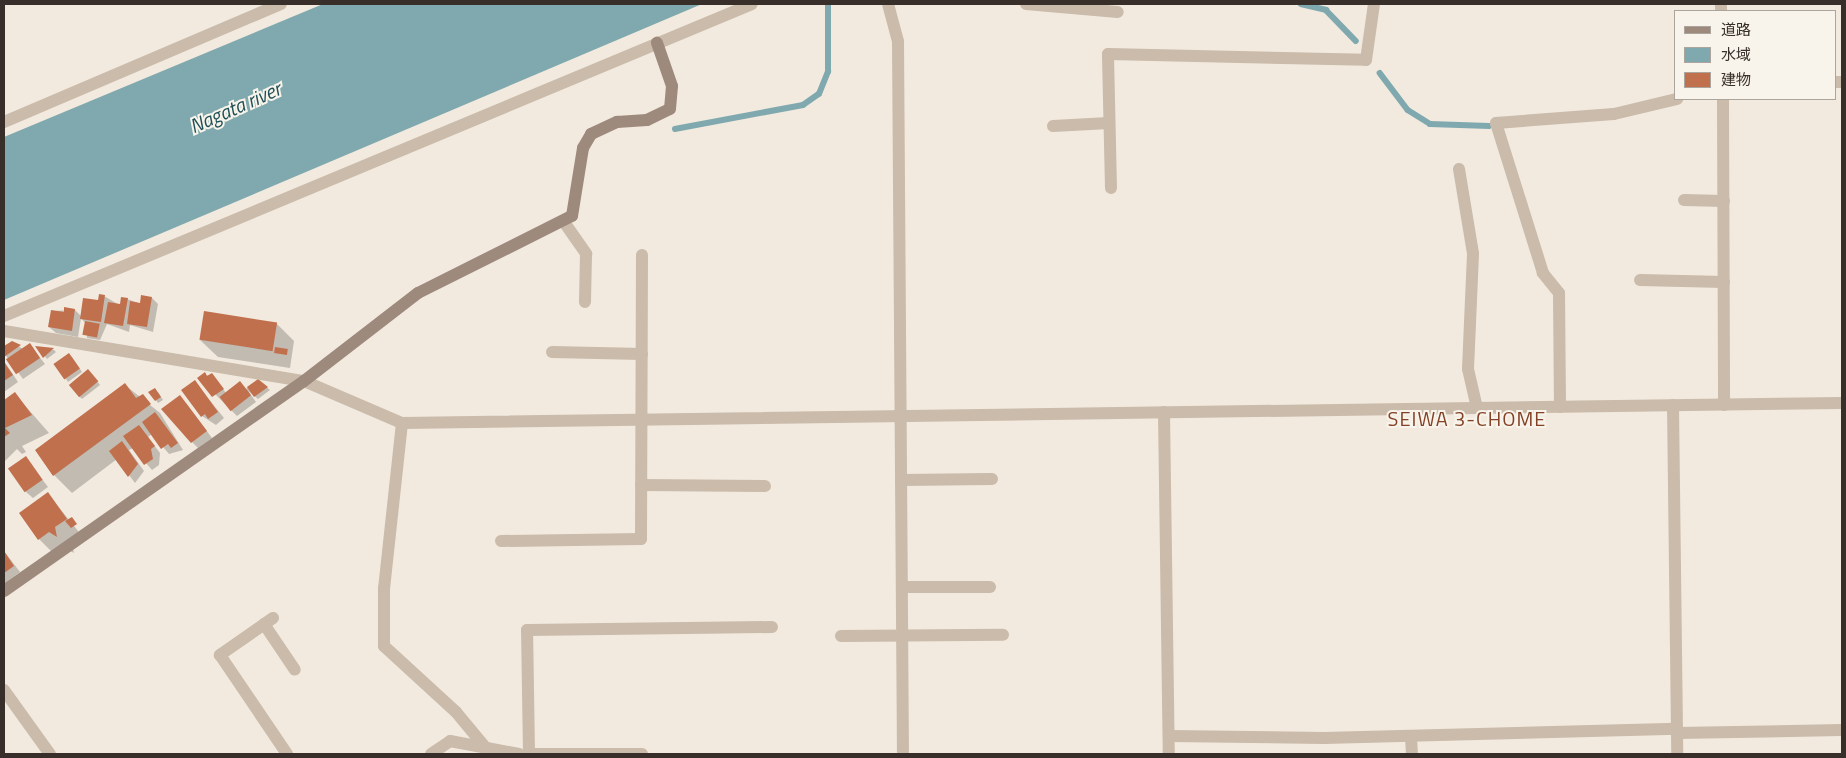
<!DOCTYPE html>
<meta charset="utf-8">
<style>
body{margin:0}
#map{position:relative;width:1846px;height:758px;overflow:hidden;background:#f2eadf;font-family:"Titillium Web","Noto Sans JP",sans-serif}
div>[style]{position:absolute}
.water>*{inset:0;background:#7fa9ae}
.shadow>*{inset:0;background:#0003}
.stream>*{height:5.5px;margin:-2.75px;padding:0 2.75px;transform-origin:2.75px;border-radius:2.75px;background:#7fa9ae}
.building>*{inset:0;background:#c1704d;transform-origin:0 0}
.street>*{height:12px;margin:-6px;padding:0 6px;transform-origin:6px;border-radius:6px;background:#cabbab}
.secondary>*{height:12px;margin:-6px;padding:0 6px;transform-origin:6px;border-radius:6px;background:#9d8a7c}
span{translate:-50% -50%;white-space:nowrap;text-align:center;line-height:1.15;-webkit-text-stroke:4px #f9f4eb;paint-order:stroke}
.water-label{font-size:20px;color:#215158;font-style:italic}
.neighbourhood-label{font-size:20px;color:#834126;letter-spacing:1px}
.frame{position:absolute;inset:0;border:5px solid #382f2a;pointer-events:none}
.legend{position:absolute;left:1674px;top:10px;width:162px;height:90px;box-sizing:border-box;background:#f9f4eb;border:1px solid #aca59e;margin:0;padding:6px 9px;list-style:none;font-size:15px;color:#382f2a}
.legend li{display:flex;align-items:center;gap:10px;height:25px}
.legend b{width:25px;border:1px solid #aca59e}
</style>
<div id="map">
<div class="water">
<i style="clip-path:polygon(323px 4px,702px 4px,4px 300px,4px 137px)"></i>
</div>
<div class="shadow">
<i style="clip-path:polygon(104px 296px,121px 306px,127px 299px,141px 304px,152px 298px,158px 304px,153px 332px,130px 325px,129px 332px,107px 324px,100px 340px,87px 338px,86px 324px,81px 318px,78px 337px,56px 333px,49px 327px,52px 311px,75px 310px,82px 317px)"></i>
<i style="clip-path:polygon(276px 323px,294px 341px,290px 368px,218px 357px,200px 340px)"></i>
<i style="clip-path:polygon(12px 342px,23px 349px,30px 345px,45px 364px,23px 379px,4px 353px,4px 347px)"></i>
<i style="clip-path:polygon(38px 347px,54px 350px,56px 352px,47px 359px)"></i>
<i style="clip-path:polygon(72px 357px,82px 372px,68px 382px,66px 379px)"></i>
<i style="clip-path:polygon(4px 361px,18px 382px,4px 392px)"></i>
<i style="clip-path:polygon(91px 373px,100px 385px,82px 399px,79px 396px)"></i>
<i style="clip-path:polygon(212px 374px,226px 393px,240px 383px,246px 389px,258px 380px,270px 390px,258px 399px,248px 391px,256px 402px,237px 416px,199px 378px)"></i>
<i style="clip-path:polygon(195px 382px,224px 418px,216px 425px,202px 416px)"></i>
<i style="clip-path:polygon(125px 385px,160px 413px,183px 450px,169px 454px,152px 434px,148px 437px,160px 453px,159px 465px,152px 470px,133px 448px,129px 450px,144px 471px,135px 483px,117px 459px,72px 493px,54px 475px)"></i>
<i style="clip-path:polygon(158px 392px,163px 400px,158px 403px,156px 400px)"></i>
<i style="clip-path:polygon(15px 394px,49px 433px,22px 446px,26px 452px,22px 454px,17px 449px,4px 462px,4px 402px)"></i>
<i style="clip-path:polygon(186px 403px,212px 438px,198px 448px,192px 442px)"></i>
<i style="clip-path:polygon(26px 458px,48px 487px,33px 498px,26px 492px)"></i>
<i style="clip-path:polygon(48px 494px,83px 537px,72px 545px,74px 553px,67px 549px,57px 557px,39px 539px)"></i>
<i style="clip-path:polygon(4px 551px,20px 572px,4px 584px)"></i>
</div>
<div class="stream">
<i style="left:1301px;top:4px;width:26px;rotate:13deg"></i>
<i style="left:1326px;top:10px;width:43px;rotate:45.9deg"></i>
<i style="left:1380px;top:73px;width:46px;rotate:52.9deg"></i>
<i style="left:1408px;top:110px;width:26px;rotate:32deg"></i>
<i style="left:1430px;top:124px;width:59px;rotate:1.9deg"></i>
<i style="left:675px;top:129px;width:130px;rotate:-10.6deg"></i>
<i style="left:803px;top:105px;width:19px;rotate:-35deg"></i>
<i style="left:819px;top:94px;width:24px;rotate:-68deg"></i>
<i style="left:828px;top:72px;width:68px;rotate:-90deg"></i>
</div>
<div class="building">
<i style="clip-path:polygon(99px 294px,105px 295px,101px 322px,80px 319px,83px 298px,98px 300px)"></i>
<i style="clip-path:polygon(141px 295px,152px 297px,147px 327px,127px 324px,130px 301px,140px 303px)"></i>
<i style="clip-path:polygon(121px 297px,128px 298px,123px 326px,104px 323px,108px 302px,120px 304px)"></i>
<i style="clip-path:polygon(64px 307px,75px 309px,72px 331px,48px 327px,51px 310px,64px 312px)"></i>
<i style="left:204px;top:311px;width:74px;height:29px;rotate:9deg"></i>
<i style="left:85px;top:321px;width:15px;height:14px;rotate:11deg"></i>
<i style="clip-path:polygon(12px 341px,21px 345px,4px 357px,4px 346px)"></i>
<i style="left:30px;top:343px;width:18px;height:29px;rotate:56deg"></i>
<i style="clip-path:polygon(35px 346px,54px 348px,43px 358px)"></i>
<i style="left:275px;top:347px;width:13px;height:6px;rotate:9deg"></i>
<i style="left:69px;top:353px;width:19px;height:19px;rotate:55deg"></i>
<i style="clip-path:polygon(4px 362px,13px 375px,4px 381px)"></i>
<i style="left:88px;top:369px;width:16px;height:25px;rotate:50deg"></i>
<i style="clip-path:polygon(205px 372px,207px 376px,212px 373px,224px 389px,212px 397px,197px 378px)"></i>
<i style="clip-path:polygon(258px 379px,268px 387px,254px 397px,247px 387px)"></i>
<i style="clip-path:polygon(195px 380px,218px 412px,208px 419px,205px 414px,201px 417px,181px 390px)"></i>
<i style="left:240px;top:381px;width:18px;height:26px;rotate:52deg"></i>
<i style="clip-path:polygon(125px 383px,136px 398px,143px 394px,151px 404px,53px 476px,35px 450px)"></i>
<i style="clip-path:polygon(155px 388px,161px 397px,155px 401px,148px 392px)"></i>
<i style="clip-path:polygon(15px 392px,32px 415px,5px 428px,10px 433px,4px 437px,4px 400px)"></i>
<i style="clip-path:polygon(180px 395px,207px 431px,191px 443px,161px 409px)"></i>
<i style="clip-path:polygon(155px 412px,178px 443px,171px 448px,168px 444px,161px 449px,142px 422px)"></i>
<i style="clip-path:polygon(139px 425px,155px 446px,151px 449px,153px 459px,144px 465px,123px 436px)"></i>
<i style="clip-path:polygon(122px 441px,138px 464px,128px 477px,109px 451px)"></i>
<i style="left:26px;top:456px;width:29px;height:22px;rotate:55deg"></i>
<i style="clip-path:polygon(48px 492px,67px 519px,55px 527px,57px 537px,49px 532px,38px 540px,19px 513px)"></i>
<i style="clip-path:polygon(72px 517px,77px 524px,71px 528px,65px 521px)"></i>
<i style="clip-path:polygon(4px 551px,14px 566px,4px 573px)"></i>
</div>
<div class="street">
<i style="left:888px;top:4px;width:39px;rotate:75deg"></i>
<i style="left:898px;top:42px;width:712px;rotate:89.6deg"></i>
<i style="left:1026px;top:4px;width:92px;rotate:5deg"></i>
<i style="left:1721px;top:4px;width:7px;rotate:90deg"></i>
<i style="left:1835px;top:82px;width:7px"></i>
<i style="left:1723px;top:99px;width:306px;rotate:89.8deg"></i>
<i style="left:4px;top:122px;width:301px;rotate:-23.1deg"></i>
<i style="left:1053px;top:126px;width:56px;rotate:-3.1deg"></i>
<i style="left:1459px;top:169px;width:86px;rotate:80.6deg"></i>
<i style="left:1473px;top:254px;width:115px;rotate:92.5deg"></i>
<i style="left:1468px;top:369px;width:40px;rotate:77deg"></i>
<i style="left:1111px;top:188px;width:134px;rotate:-91.3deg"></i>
<i style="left:1108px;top:54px;width:258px;rotate:1.3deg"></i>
<i style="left:1366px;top:60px;width:57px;rotate:-81.9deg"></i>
<i style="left:1684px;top:200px;width:40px;rotate:1.4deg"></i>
<i style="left:564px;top:222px;width:39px;rotate:55deg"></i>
<i style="left:586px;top:254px;width:48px;rotate:91.2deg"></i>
<i style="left:1640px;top:280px;width:84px;rotate:1.4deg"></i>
<i style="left:4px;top:316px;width:810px;rotate:-22.64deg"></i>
<i style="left:4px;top:331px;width:304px;rotate:9.5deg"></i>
<i style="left:304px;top:381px;width:107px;rotate:23.2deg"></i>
<i style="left:402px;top:423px;width:1440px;rotate:-0.8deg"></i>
<i style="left:552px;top:352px;width:90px;rotate:1.3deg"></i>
<i style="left:1673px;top:405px;width:349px;rotate:89.3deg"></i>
<i style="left:1560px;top:407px;width:114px;rotate:-90.5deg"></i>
<i style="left:1559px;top:293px;width:26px;rotate:-129deg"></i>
<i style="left:1543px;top:273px;width:157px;rotate:-107.4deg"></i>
<i style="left:1496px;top:123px;width:118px;rotate:-4.4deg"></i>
<i style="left:1614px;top:114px;width:65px;rotate:-13.4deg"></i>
<i style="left:1164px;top:412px;width:342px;rotate:89.2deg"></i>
<i style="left:402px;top:423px;width:166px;rotate:96.2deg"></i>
<i style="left:384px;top:588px;width:58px;rotate:90deg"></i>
<i style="left:384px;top:646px;width:98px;rotate:42.5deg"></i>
<i style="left:456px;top:712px;width:45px;rotate:50.4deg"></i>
<i style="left:901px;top:480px;width:91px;rotate:-0.6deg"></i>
<i style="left:641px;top:485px;width:124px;rotate:0.5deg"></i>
<i style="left:501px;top:541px;width:140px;rotate:-0.8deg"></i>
<i style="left:641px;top:539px;width:284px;rotate:-89.8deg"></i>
<i style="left:902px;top:587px;width:88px"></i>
<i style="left:273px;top:618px;width:65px;rotate:145.1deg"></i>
<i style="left:220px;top:655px;width:120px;rotate:55.9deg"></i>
<i style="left:264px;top:624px;width:55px;rotate:56deg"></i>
<i style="left:841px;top:636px;width:162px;rotate:-0.4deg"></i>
<i style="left:4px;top:690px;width:79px;rotate:54.3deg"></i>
<i style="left:1677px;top:733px;width:165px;rotate:-1deg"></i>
<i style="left:1169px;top:736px;width:155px;rotate:0.7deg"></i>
<i style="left:1324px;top:738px;width:353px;rotate:-1.5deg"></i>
<i style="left:1411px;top:736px;width:18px;rotate:87deg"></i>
<i style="left:431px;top:754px;width:23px;rotate:-34deg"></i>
<i style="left:450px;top:741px;width:70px;rotate:10.7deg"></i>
<i style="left:529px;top:754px;width:124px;rotate:-90.9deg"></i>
<i style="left:527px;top:630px;width:245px;rotate:-0.7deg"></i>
<i style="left:532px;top:754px;width:110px"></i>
</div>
<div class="secondary">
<i style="left:4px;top:591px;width:366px;rotate:-35deg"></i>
<i style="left:304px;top:381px;width:144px;rotate:-37.7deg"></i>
<i style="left:418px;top:293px;width:172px;rotate:-26.6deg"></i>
<i style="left:572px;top:216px;width:69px;rotate:-80.8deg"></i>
<i style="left:583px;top:148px;width:16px;rotate:-60deg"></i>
<i style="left:591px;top:134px;width:29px;rotate:-25deg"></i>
<i style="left:617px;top:122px;width:30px;rotate:-4deg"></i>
<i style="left:647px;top:120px;width:25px;rotate:-26deg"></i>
<i style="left:670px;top:109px;width:23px;rotate:-85deg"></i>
<i style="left:672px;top:86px;width:46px;rotate:-109.2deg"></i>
</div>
<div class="water-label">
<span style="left:235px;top:107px;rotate:-24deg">Nagata river</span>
</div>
<div class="neighbourhood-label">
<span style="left:1467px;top:418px">SEIWA 3-CHOME</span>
</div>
<div class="frame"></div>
<ul class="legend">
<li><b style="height:6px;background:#9d8a7c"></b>道路</li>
<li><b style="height:14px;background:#7fa9ae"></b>水域</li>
<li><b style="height:14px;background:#c1704d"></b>建物</li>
</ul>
</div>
